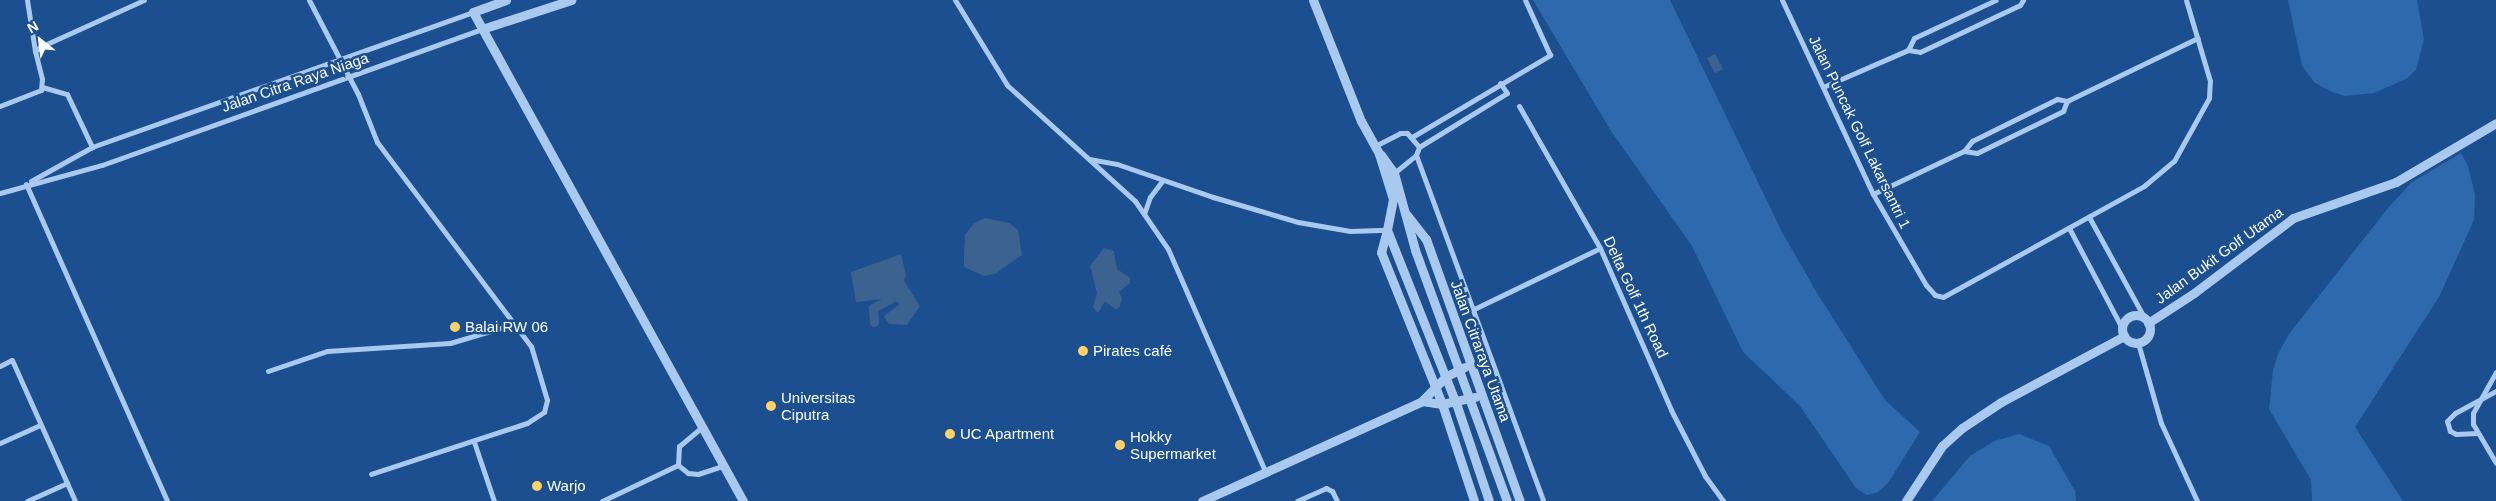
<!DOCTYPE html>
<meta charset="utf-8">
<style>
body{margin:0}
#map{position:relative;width:2496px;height:501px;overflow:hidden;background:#1b4f8f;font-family:Arial,sans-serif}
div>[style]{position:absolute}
.green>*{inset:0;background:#2e69ad}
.water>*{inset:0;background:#3c6290;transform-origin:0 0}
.canal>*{height:9px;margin:-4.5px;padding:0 4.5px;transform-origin:4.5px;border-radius:4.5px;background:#3c6290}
.minor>*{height:5px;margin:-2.5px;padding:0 2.5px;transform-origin:2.5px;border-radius:2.5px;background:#a9c9ee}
.tertiary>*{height:9px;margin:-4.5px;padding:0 4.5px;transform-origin:4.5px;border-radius:4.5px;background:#a9c9ee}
.tertiary>.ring{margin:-4.5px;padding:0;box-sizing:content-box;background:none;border:9px solid #a9c9ee;border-radius:50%}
.dots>*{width:14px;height:14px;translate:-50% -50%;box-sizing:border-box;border:2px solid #1b4f8f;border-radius:50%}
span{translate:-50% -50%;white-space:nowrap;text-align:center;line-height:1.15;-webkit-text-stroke:5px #1b4f8f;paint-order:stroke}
.street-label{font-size:15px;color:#fff}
.poi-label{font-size:15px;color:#fff}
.left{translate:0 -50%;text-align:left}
.north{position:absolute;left:15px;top:15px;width:50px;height:50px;-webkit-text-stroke:4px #1b4f8f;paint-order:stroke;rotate:331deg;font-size:14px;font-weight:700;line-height:20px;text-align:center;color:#fff}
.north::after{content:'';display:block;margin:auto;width:18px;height:22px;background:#fff;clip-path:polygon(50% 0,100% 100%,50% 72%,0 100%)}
</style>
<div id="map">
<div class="green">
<i style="clip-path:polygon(1533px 0,1670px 0,1782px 232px,1817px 293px,1885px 400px,1920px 432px,1888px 483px,1878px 492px,1867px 495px,1856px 488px,1800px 406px,1743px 352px,1692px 246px,1611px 131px)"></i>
<i style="clip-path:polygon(2288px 0,2417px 0,2424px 39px,2416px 70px,2406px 79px,2374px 93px,2345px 96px,2330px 91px,2315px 83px,2302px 66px)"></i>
<i style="clip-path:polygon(2461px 153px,2468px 166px,2475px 195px,2474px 220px,2439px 297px,2355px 427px,2403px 501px,2312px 501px,2311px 480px,2269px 409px,2273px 370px,2278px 354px,2289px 334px,2388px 208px,2412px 182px)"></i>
<i style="clip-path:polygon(2019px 434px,2049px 446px,2075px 491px,2076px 501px,1932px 501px,1970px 456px,1994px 441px)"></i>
</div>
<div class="water">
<i style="left:1715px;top:54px;width:17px;height:9px;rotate:62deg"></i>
<i style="clip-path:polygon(985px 218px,1009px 223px,1018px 230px,1022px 255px,995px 274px,984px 276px,964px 267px,964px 252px,965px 235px,974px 223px)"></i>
<i style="clip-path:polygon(1104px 248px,1114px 251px,1117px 269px,1130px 278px,1130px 283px,1119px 292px,1122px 299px,1119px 308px,1115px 309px,1105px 301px,1098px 313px,1093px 307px,1097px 293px,1090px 266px)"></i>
<i style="clip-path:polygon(901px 254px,906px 275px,904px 281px,920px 306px,907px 325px,889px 324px,884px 316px,900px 304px,892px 298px,856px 302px,851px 272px)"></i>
</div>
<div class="canal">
<i style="left:874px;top:322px;width:14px;rotate:-94deg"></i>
<i style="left:873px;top:308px;width:21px;rotate:-28deg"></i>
</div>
<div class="minor">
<i style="left:27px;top:0;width:52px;rotate:81.1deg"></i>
<i style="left:309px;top:0;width:106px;rotate:62.5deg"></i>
<i style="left:358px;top:94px;width:52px;rotate:68.4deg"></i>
<i style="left:377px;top:142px;width:256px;rotate:53deg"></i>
<i style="left:531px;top:346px;width:56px;rotate:73.5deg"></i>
<i style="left:547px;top:400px;width:12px;rotate:104deg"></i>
<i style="left:544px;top:412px;width:20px;rotate:147deg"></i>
<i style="left:527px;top:423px;width:164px;rotate:161.9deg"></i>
<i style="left:955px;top:0;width:100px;rotate:58.5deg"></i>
<i style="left:1007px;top:85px;width:173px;rotate:42.2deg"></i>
<i style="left:1135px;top:201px;width:58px;rotate:55.5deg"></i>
<i style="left:1168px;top:249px;width:244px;rotate:66.4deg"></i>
<i style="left:1782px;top:0;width:214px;rotate:64.9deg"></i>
<i style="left:1873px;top:194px;width:105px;rotate:59.8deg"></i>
<i style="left:1926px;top:285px;width:13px;rotate:48deg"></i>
<i style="left:1935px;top:295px;width:8px;rotate:14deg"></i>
<i style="left:1943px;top:297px;width:230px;rotate:-28.9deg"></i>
<i style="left:2144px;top:186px;width:39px;rotate:-40deg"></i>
<i style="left:2174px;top:161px;width:72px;rotate:-60.9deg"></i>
<i style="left:2209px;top:98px;width:17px;rotate:-87deg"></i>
<i style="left:2210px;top:81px;width:84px;rotate:-106.5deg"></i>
<i style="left:1908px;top:50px;width:13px;rotate:-63deg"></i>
<i style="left:1914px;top:38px;width:90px;rotate:-24.9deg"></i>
<i style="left:42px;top:87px;width:26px;rotate:16deg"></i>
<i style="left:67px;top:94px;width:59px;rotate:64.7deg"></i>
<i style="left:1823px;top:87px;width:93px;rotate:-23.5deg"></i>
<i style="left:1908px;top:50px;width:12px;rotate:9deg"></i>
<i style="left:1920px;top:52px;width:110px;rotate:-25.2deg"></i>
<i style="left:2020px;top:5px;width:6px;rotate:-59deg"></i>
<i style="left:0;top:106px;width:44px;rotate:-21.3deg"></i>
<i style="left:41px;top:90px;width:11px;rotate:-85deg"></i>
<i style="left:42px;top:79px;width:29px;rotate:-104deg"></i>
<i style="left:35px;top:51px;width:6px;rotate:-39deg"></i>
<i style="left:40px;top:47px;width:114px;rotate:-24.3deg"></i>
<i style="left:1519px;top:106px;width:163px;rotate:60.3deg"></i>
<i style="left:1600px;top:248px;width:177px;rotate:66.3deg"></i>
<i style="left:1671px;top:410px;width:74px;rotate:62.7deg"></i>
<i style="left:1705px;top:476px;width:31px;rotate:54deg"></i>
<i style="left:1412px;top:137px;width:161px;rotate:-30.7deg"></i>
<i style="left:1550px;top:55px;width:60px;rotate:-114.4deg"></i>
<i style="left:1375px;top:146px;width:28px;rotate:-27deg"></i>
<i style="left:1400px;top:133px;width:7px"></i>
<i style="left:1407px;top:133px;width:18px;rotate:49deg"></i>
<i style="left:1964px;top:151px;width:13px;rotate:9deg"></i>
<i style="left:1977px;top:153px;width:96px;rotate:-26deg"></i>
<i style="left:2063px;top:111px;width:11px;rotate:-68deg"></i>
<i style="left:1416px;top:155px;width:369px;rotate:69.8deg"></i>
<i style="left:1089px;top:159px;width:28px;rotate:10deg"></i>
<i style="left:1117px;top:164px;width:102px;rotate:19deg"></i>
<i style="left:1213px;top:197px;width:89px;rotate:16.4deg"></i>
<i style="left:1298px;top:222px;width:53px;rotate:9.8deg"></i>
<i style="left:1350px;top:231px;width:37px;rotate:-2deg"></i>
<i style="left:1394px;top:173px;width:28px;rotate:-39deg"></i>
<i style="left:1416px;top:155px;width:9px;rotate:-69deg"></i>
<i style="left:1419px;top:147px;width:103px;rotate:-31.5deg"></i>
<i style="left:1507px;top:93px;width:12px;rotate:-125deg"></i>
<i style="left:31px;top:181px;width:70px;rotate:-29.1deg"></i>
<i style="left:92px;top:147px;width:404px;rotate:-19.5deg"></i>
<i style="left:26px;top:184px;width:347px;rotate:66deg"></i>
<i style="left:0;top:193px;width:106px;rotate:-15.4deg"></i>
<i style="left:102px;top:165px;width:404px;rotate:-19.7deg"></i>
<i style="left:1873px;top:194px;width:101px;rotate:-25.3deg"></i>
<i style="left:1964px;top:151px;width:13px;rotate:-51deg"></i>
<i style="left:1972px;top:141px;width:95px;rotate:-26.3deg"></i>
<i style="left:2057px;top:99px;width:10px;rotate:11deg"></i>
<i style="left:2067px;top:101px;width:145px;rotate:-25.7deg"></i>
<i style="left:1144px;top:214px;width:18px;rotate:-71deg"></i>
<i style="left:1150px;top:197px;width:21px;rotate:-53deg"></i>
<i style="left:2089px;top:217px;width:114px;rotate:61.2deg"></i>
<i style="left:2069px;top:228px;width:113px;rotate:62.1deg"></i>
<i style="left:1472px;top:310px;width:142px;rotate:-25.8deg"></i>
<i style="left:2138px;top:343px;width:83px;rotate:74deg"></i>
<i style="left:2161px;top:423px;width:86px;rotate:65.2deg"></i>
<i style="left:0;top:366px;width:13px;rotate:-27deg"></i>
<i style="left:12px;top:360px;width:154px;rotate:65.9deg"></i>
<i style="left:268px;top:371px;width:62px;rotate:-18.7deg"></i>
<i style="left:327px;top:351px;width:123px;rotate:-3.7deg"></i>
<i style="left:450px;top:343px;width:67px;rotate:-16.5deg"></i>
<i style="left:2496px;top:372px;width:47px;rotate:119.3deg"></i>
<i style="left:2473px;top:413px;width:11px;rotate:90deg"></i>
<i style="left:2473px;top:424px;width:45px;rotate:59.5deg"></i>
<i style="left:702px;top:427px;width:30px;rotate:140deg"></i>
<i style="left:679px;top:446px;width:19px;rotate:93deg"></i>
<i style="left:678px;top:465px;width:13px;rotate:39deg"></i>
<i style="left:688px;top:473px;width:10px;rotate:6deg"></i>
<i style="left:698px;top:474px;width:26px;rotate:-18deg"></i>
<i style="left:2477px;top:433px;width:21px;rotate:177deg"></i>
<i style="left:2456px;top:434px;width:7px;rotate:-153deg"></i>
<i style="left:2450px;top:431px;width:10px;rotate:-107deg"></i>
<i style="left:2447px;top:421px;width:11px;rotate:-45deg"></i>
<i style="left:2455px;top:413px;width:47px;rotate:-28.2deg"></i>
<i style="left:474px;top:442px;width:62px;rotate:71.3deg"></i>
<i style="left:0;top:443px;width:44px;rotate:-24.2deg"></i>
<i style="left:27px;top:501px;width:44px;rotate:-24.2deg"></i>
<i style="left:602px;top:501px;width:84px;rotate:-25.3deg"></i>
<i style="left:1297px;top:501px;width:32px;rotate:-24deg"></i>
<i style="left:1326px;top:488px;width:7px;rotate:27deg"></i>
<i style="left:1332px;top:491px;width:11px;rotate:63deg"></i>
</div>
<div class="tertiary">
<i style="left:506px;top:0;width:35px;rotate:160deg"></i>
<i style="left:473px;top:12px;width:559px;rotate:61.09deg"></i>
<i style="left:1313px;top:0;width:130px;rotate:68.4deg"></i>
<i style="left:1361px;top:121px;width:38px;rotate:61deg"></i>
<i style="left:1379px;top:154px;width:47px;rotate:72.7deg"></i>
<i style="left:1393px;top:199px;width:32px;rotate:101deg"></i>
<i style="left:1387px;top:230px;width:186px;rotate:68.3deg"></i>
<i style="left:1456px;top:403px;width:103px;rotate:71.4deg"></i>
<i style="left:482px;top:29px;width:94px;rotate:-18deg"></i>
<i style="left:1381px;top:155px;width:22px;rotate:54deg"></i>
<i style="left:1394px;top:173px;width:80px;rotate:74.7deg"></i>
<i style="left:1415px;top:250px;width:267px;rotate:69.9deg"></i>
<i style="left:1407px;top:215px;width:31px;rotate:52deg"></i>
<i style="left:1426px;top:239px;width:278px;rotate:70.3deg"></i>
<i style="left:1387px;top:230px;width:23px;rotate:105deg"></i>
<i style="left:1381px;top:252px;width:164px;rotate:68.1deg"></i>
<i style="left:1442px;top:404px;width:102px;rotate:71.7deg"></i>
<i class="ring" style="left:2122px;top:315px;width:19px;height:19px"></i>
<i style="left:2148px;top:323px;width:55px;rotate:-33.1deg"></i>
<i style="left:2194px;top:293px;width:124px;rotate:-37.1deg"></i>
<i style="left:2293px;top:218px;width:109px;rotate:-19.3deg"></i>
<i style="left:2396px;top:182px;width:116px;rotate:-30.5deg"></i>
<i style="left:1422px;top:401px;width:20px;rotate:9deg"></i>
<i style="left:1442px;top:404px;width:34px;rotate:-12deg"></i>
<i style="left:1202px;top:501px;width:242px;rotate:-24.4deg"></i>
<i style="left:1422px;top:401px;width:33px;rotate:-46deg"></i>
<i style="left:1445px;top:377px;width:22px;rotate:-27deg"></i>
<i style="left:1906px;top:501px;width:66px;rotate:-56.8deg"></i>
<i style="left:1942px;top:446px;width:27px;rotate:-42deg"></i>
<i style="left:1962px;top:428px;width:47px;rotate:-33.7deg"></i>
<i style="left:2001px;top:402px;width:140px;rotate:-28.2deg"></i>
</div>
<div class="dots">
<i style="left:455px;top:327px;background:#ffd166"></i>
<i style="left:1083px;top:351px;background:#ffd166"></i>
<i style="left:771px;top:406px;background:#ffd166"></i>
<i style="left:950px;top:434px;background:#ffd166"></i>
<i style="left:1120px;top:445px;background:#ffd166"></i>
<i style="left:537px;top:486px;background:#ffd166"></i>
</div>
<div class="street-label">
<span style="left:295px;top:82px;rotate:-19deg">Jalan Citra Raya Niaga</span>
<span style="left:1860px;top:132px;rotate:64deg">Jalan Puncak Golf Lakarsantri 1</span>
<span style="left:2219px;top:255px;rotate:-36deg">Jalan Bukit Golf Utama</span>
<span style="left:1636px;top:297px;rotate:65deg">Delta Golf 1th Road</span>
<span style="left:1481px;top:351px;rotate:70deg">Jalan Citraraya Utama</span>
</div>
<div class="poi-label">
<span class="left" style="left:465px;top:327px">Balai RW 06</span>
<span class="left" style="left:1093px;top:351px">Pirates café</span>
<span class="left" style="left:781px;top:406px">Universitas<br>Ciputra</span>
<span class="left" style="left:960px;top:434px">UC Apartment</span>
<span class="left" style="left:1130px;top:445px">Hokky<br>Supermarket</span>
<span class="left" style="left:547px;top:486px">Warjo</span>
</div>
<div class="north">N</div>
</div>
